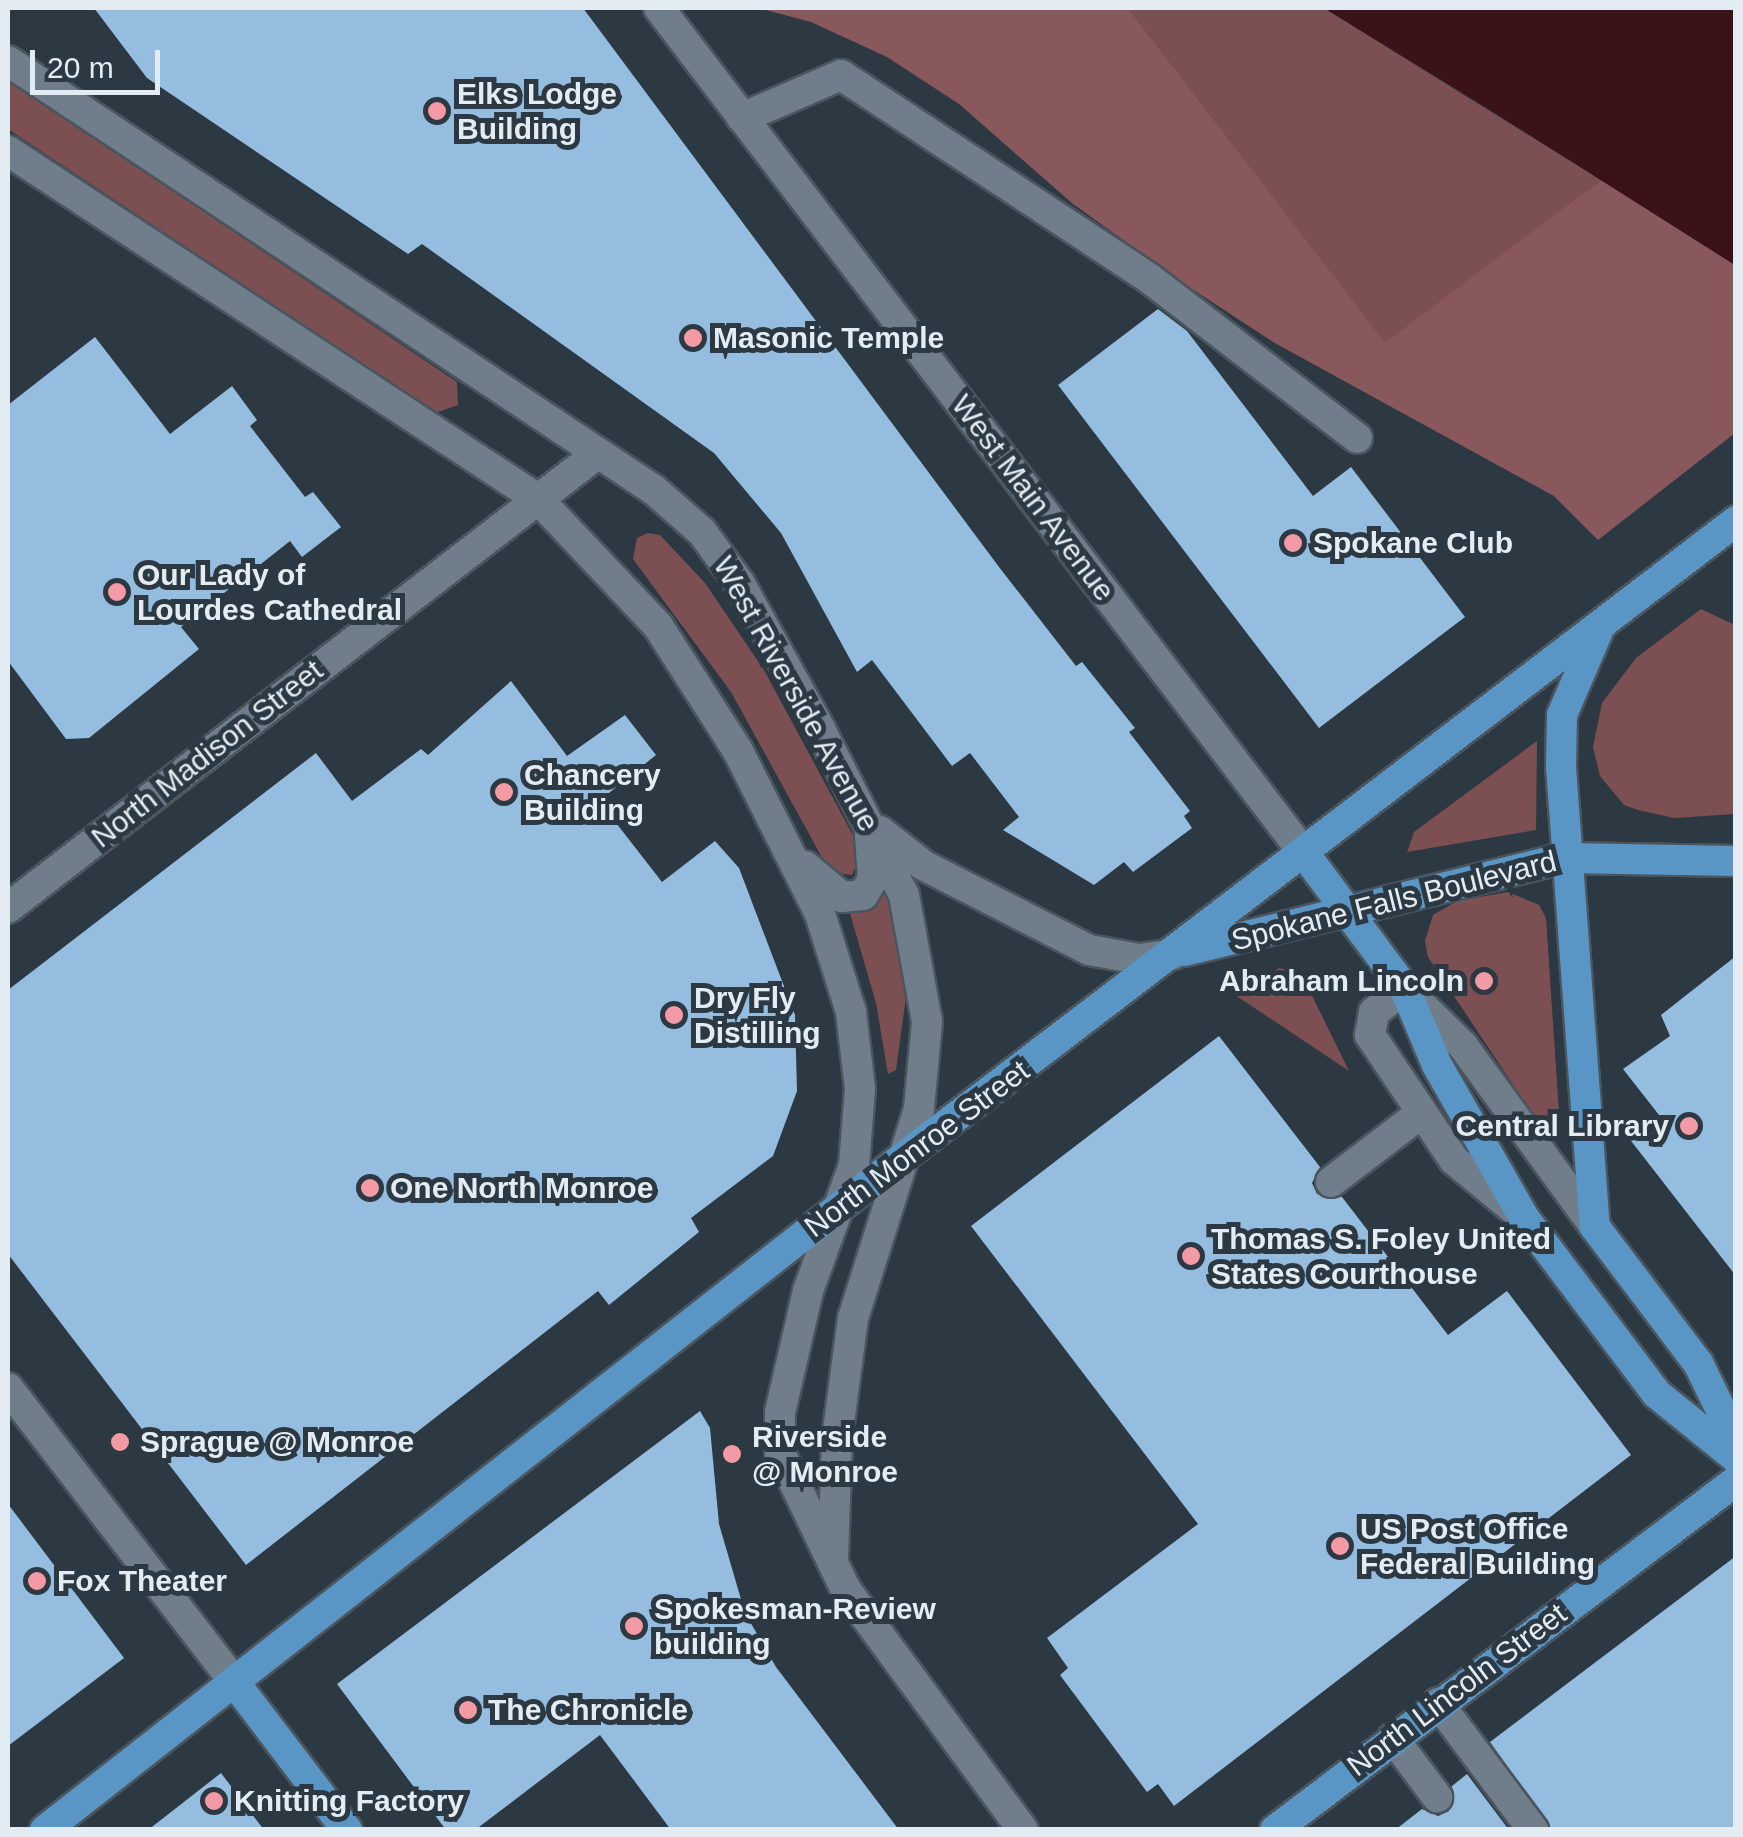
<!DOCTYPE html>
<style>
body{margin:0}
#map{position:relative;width:1743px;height:1837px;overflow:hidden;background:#2c3943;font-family:Helvetica,sans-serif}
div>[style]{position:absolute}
.green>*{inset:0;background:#7c4f53}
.forest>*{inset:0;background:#89585d}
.water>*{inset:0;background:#3b1218}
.building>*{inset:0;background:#95bddf}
.roads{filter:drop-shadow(2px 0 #4a555e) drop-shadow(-2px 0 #4a555e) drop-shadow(0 2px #4a555e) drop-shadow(0 -2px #4a555e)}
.minor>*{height:30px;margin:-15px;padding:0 15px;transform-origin:15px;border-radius:15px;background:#707e8b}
.major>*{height:30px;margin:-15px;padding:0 15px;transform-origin:15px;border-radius:15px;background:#5a96c5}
.dots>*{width:28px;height:28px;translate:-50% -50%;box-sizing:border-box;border:5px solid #2c3943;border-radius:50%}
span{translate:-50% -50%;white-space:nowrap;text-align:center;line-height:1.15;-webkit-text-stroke:10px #2c3943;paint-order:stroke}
.poi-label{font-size:30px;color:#e4ecf3;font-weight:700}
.left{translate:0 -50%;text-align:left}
.right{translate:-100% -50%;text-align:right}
.street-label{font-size:30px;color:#e4ecf3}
.frame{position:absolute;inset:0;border:10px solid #e4ecf3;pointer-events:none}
.scale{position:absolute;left:30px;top:50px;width:130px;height:45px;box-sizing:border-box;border:5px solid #e4ecf3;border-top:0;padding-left:12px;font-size:30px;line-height:35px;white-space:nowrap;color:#e4ecf3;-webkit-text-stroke:8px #2c3943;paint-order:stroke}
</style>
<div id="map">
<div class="green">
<i style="clip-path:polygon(1128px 8px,1324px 8px,1601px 180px,1385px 344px)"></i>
<i style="clip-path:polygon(8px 80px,457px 382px,458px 405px,435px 413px,8px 129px)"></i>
<i style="clip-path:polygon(648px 533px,660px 535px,705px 583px,764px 670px,862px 852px,852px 875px,830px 872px,731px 692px,633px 559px,637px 538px)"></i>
<i style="clip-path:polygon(1701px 609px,1735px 625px,1735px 814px,1674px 818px,1638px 810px,1624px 805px,1600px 776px,1593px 747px,1602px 703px,1636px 658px)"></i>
<i style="clip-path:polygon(1537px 741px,1536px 830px,1407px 852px,1414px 832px)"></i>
<i style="clip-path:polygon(887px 887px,909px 975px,896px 1070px,888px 1074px,876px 1003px,849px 910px)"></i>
<i style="clip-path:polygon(1508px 892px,1539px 905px,1546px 918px,1560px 1128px,1554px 1135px,1546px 1134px,1428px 957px,1425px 941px,1433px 915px,1457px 901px)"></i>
<i style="clip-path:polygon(1279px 968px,1301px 973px,1349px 1071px,1232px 993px)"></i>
</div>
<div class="forest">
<i style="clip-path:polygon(758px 8px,1128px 8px,1385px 343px,1601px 180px,1735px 265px,1735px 433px,1598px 540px,1554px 496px,1273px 342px,1189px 287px,1073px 204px,959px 104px,887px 57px,811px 22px)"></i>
</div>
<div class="water">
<i style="clip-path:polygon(1324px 8px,1735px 8px,1735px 265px,1490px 110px)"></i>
</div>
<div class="building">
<i style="clip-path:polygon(94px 8px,583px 8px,999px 567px,1076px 666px,1082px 662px,1135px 728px,1129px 732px,1190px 811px,1184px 816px,1192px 828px,1133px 872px,1124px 862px,1094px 885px,1003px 830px,1019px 817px,970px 753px,952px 766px,872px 660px,857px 672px,781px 533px,714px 453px,422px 244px,408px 254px,147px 78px)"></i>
<i style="clip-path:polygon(1158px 309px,1187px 331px,1313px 496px,1351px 467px,1465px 617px,1319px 728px,1058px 385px)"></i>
<i style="clip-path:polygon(95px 337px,170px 434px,232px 386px,257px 420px,250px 426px,305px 497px,313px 492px,341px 527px,302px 557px,290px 541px,181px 627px,199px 649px,89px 738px,66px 739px,8px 661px,8px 405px)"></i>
<i style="clip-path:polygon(511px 681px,567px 756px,625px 715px,656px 755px,599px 801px,662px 882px,715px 841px,739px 868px,795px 1015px,797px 1091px,773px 1156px,691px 1218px,699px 1232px,609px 1305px,598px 1291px,246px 1565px,8px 1254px,8px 990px,316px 753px,352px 801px,421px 749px,428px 755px)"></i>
<i style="clip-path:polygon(1736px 956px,1736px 1276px,1628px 1137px,1659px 1115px,1623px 1069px,1670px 1036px,1661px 1015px)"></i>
<i style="clip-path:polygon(1219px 1036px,1320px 1167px,1312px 1183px,1317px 1194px,1342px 1197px,1448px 1335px,1507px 1291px,1631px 1455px,1174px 1806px,1158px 1784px,1147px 1792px,1060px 1675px,1068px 1668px,1047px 1638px,1198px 1524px,971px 1226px)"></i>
<i style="clip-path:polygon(700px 1411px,710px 1428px,719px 1524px,745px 1613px,776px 1667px,899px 1830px,671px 1830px,600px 1735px,475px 1830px,446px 1830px,337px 1684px)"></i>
<i style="clip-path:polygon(8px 1504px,124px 1658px,8px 1746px)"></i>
<i style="clip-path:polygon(1736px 1556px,1736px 1830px,1552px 1830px,1490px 1742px)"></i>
<i style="clip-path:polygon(221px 1773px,264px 1830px,148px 1830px)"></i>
<i style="clip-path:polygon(1467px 1774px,1509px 1830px,1395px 1830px,1422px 1809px,1438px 1816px,1449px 1811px,1452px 1786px)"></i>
</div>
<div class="roads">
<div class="minor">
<i style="left:659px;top:8px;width:1063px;rotate:52.65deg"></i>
<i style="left:8px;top:61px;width:775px;rotate:33.59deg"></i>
<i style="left:654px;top:490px;width:64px;rotate:41.2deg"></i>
<i style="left:702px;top:532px;width:64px;rotate:53.8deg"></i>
<i style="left:740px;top:584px;width:166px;rotate:61.1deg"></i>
<i style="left:820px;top:729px;width:186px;rotate:63.2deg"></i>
<i style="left:904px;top:895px;width:129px;rotate:79.7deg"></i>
<i style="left:927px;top:1022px;width:87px;rotate:95.3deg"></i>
<i style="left:919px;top:1109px;width:219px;rotate:107.5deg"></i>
<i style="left:853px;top:1318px;width:121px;rotate:97.6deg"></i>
<i style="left:837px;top:1438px;width:121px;rotate:91.9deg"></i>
<i style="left:742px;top:118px;width:108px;rotate:-23.5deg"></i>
<i style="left:841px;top:75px;width:370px;rotate:33.4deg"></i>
<i style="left:1150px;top:279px;width:261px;rotate:37.5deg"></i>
<i style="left:8px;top:151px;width:634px;rotate:33.29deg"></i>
<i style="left:538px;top:499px;width:175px;rotate:46.6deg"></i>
<i style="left:658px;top:626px;width:148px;rotate:57.4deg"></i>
<i style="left:738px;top:751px;width:182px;rotate:63.3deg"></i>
<i style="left:820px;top:914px;width:103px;rotate:72.4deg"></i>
<i style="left:851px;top:1012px;width:78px;rotate:83.3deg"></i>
<i style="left:860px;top:1089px;width:76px;rotate:94.5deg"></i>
<i style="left:854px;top:1165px;width:134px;rotate:110.1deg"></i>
<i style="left:808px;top:1291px;width:124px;rotate:103deg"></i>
<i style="left:780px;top:1412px;width:41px;rotate:90deg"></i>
<i style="left:780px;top:1453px;width:152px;rotate:64.3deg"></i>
<i style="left:846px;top:1590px;width:298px;rotate:53.6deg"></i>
<i style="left:880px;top:831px;width:55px;rotate:38.3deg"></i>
<i style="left:923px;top:865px;width:186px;rotate:27.1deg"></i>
<i style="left:1089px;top:950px;width:51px;rotate:10.2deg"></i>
<i style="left:1139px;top:959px;width:34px;rotate:-8deg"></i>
<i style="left:805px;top:866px;width:48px;rotate:40deg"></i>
<i style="left:842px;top:897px;width:21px;rotate:-5deg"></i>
<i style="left:863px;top:895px;width:19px;rotate:-58deg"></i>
<i style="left:873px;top:879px;width:43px;rotate:-94deg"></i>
<i style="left:8px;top:908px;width:744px;rotate:-37.62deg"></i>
<i style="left:1331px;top:1182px;width:112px;rotate:-37.4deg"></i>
<i style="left:1522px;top:1216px;width:88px;rotate:-140.5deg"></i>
<i style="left:1454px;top:1160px;width:151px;rotate:-123.9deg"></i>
<i style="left:1370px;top:1035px;width:23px;rotate:-80deg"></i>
<i style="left:1374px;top:1012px;width:39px;rotate:-37deg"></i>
<i style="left:1405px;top:989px;width:81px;rotate:44.5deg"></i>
<i style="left:1463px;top:1046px;width:224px;rotate:53.9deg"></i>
<i style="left:8px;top:1388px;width:372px;rotate:52.4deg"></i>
<i style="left:1438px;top:1703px;width:159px;rotate:53.2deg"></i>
<i style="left:1393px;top:1738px;width:74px;rotate:53.3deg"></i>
</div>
<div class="major">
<i style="left:1598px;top:631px;width:91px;rotate:113.2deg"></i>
<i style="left:1562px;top:715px;width:52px;rotate:91.1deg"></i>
<i style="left:1561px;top:767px;width:461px;rotate:85.8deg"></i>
<i style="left:1595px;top:1227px;width:171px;rotate:52.9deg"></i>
<i style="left:1698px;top:1363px;width:87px;rotate:64deg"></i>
<i style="left:1304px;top:853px;width:169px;rotate:53.4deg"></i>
<i style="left:1405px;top:989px;width:82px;rotate:67.2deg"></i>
<i style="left:1437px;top:1065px;width:177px;rotate:60.3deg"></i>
<i style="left:1525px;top:1219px;width:219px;rotate:53deg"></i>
<i style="left:1657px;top:1394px;width:102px;rotate:39deg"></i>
<i style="left:1185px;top:951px;width:391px;rotate:-13.8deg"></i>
<i style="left:1565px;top:858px;width:171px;rotate:1deg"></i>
<i style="left:235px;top:1683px;width:185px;rotate:52.7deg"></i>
<i style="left:45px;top:1830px;width:1094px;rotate:-38.1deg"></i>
<i style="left:906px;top:1155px;width:1044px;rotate:-37.37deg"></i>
<i style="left:1275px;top:1830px;width:578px;rotate:-37.13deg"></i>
</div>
</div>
<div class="dots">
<i style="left:437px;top:111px;background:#f49aa4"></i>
<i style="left:693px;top:338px;background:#f49aa4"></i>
<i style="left:1293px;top:543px;background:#f49aa4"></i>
<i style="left:117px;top:592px;background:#f49aa4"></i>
<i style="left:504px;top:792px;background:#f49aa4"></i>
<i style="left:1484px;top:981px;background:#f49aa4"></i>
<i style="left:674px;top:1015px;background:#f49aa4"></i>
<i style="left:1689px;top:1126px;background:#f49aa4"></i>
<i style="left:370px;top:1188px;background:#f49aa4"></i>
<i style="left:1191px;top:1256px;background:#f49aa4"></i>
<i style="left:120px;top:1442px;background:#f49aa4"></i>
<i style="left:732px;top:1454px;background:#f49aa4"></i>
<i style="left:1340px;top:1546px;background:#f49aa4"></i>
<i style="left:37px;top:1581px;background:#f49aa4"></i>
<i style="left:634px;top:1626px;background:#f49aa4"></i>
<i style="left:468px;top:1710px;background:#f49aa4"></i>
<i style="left:214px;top:1801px;background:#f49aa4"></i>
</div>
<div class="poi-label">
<span class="left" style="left:457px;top:111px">Elks Lodge<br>Building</span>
<span class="left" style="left:713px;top:338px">Masonic Temple</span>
<span class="left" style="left:1313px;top:543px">Spokane Club</span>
<span class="left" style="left:137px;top:592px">Our Lady of<br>Lourdes Cathedral</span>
<span class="left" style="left:524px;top:792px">Chancery<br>Building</span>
<span class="right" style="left:1464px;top:981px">Abraham Lincoln</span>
<span class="left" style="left:694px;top:1015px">Dry Fly<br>Distilling</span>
<span class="right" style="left:1669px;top:1126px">Central Library</span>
<span class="left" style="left:390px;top:1188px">One North Monroe</span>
<span class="left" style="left:1211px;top:1256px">Thomas S. Foley United<br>States Courthouse</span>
<span class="left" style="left:752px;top:1454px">Riverside<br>@ Monroe</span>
<span class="left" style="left:140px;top:1442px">Sprague @ Monroe</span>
<span class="left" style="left:1360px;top:1546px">US Post Office<br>Federal Building</span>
<span class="left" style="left:57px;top:1581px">Fox Theater</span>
<span class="left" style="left:654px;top:1626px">Spokesman-Review<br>building</span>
<span class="left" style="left:488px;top:1710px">The Chronicle</span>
<span class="left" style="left:234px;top:1801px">Knitting Factory</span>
</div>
<div class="street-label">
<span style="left:1033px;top:498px;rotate:53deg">West Main Avenue</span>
<span style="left:796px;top:694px;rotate:61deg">West Riverside Avenue</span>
<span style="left:207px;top:754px;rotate:-38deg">North Madison Street</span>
<span style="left:1394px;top:901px;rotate:-14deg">Spokane Falls Boulevard</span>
<span style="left:917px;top:1149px;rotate:-37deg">North Monroe Street</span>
<span style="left:1457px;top:1690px;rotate:-37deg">North Lincoln Street</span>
</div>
<div class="frame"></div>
<div class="scale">20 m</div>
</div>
